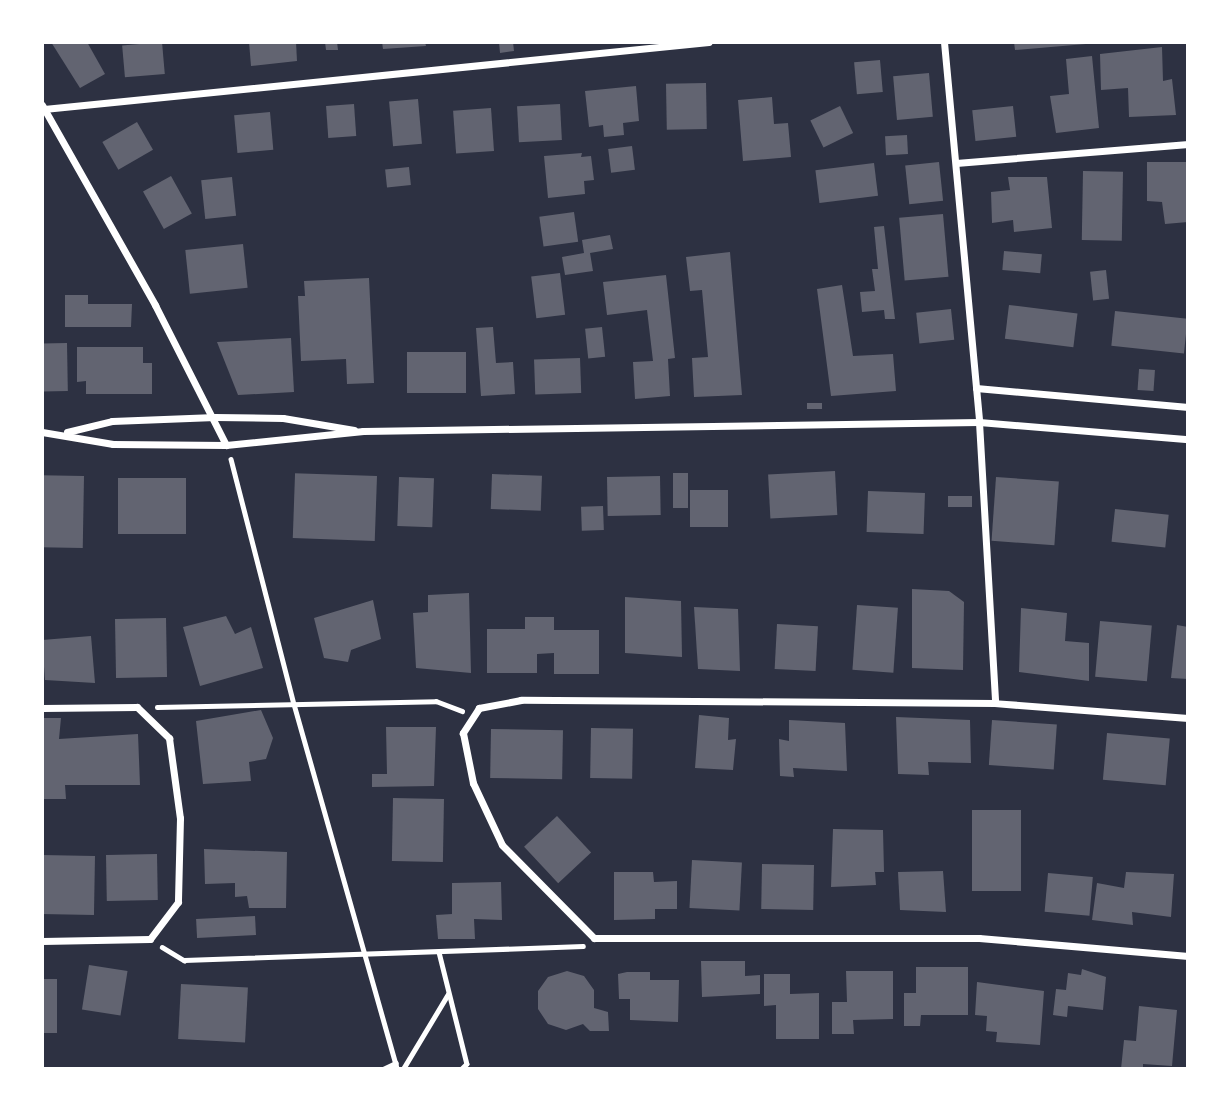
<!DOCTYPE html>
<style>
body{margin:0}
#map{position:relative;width:1230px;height:1111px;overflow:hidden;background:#2d3142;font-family:Inter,sans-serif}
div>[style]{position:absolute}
.building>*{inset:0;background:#626471;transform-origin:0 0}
.path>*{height:4.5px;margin:-2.25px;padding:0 2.25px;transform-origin:2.25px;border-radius:2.25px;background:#fff}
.minor>*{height:7px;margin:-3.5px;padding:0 3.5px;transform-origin:3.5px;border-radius:3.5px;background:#fff}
span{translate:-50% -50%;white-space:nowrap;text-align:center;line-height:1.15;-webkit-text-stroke:5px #fff;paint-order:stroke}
.frame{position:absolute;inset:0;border:44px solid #fff;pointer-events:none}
</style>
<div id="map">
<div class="building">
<i style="clip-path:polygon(51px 42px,87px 42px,105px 74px,80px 88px)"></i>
<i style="left:162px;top:42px;width:32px;height:40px;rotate:85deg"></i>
<i style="clip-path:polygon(249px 42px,296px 42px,297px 61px,251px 66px)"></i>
<i style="clip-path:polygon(325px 42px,337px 42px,338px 50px,326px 50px)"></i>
<i style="clip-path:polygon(382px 42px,425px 42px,426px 46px,383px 49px)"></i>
<i style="clip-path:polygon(499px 42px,513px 42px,514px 51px,500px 53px)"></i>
<i style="clip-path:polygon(1014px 42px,1085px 42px,1086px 44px,1015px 50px)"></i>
<i style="clip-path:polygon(1162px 47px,1163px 81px,1172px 79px,1176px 115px,1129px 117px,1128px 88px,1101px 90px,1100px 54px)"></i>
<i style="clip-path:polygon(1092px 56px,1099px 128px,1056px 133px,1050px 96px,1069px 94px,1066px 59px)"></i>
<i style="left:880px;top:60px;width:32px;height:26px;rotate:85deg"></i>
<i style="left:929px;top:73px;width:44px;height:36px;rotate:85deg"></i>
<i style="left:706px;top:83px;width:46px;height:40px;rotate:89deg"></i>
<i style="clip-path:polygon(636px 86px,639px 121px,623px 123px,624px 135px,604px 137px,603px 125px,589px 127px,585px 91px)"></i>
<i style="clip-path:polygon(772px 97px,774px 124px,788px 123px,791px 157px,743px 161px,738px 100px)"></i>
<i style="left:418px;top:99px;width:45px;height:29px;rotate:85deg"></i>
<i style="left:354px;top:104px;width:32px;height:28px;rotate:86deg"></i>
<i style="left:560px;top:104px;width:36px;height:43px;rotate:87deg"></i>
<i style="left:840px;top:106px;width:30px;height:33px;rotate:64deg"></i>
<i style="left:1013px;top:106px;width:31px;height:41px;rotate:84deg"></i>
<i style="left:491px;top:108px;width:43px;height:38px;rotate:86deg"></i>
<i style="left:270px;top:112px;width:38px;height:36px;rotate:85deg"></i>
<i style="left:137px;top:122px;width:32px;height:40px;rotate:60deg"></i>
<i style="left:907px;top:135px;width:19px;height:22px;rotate:87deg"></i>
<i style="left:632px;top:146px;width:24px;height:24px;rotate:83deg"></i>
<i style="clip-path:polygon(582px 153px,581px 157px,591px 156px,594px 180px,584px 181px,585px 194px,548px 198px,544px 156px)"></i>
<i style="left:939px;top:162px;width:39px;height:34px;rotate:84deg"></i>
<i style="clip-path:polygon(1147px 162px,1188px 162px,1188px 222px,1165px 224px,1162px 202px,1147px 201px)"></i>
<i style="left:874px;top:163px;width:33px;height:59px;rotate:83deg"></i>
<i style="left:409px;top:167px;width:18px;height:24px;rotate:84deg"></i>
<i style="left:1083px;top:171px;width:40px;height:69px;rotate:1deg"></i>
<i style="left:171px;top:176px;width:43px;height:32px;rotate:61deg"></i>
<i style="left:232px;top:177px;width:39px;height:31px;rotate:84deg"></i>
<i style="clip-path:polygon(1008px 177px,1047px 177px,1052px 228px,1014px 232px,1013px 220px,992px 223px,991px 192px,1010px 190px)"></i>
<i style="left:574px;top:212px;width:30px;height:35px;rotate:82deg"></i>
<i style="left:943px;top:214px;width:63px;height:44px;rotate:85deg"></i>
<i style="clip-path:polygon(884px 226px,895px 319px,885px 319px,884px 310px,862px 312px,860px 292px,875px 291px,872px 269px,878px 269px,874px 227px)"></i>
<i style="clip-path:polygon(610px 235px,613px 249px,590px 253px,593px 271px,565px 275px,562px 257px,584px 253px,582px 240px)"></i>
<i style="left:243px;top:244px;width:44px;height:58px;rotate:84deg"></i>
<i style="left:1004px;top:251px;width:38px;height:19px;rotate:5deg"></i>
<i style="clip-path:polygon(730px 252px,742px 395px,694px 397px,692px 358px,708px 357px,702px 290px,690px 291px,686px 257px)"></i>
<i style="left:1106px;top:270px;width:29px;height:16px;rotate:84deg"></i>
<i style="left:560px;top:273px;width:42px;height:29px;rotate:83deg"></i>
<i style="clip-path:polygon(666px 275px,675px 358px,668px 359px,670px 396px,635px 399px,633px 362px,653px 361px,647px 310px,607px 315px,603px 282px)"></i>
<i style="clip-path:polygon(369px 278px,374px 383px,347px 384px,346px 359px,301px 361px,298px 296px,305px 296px,304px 281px)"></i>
<i style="clip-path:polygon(842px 285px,853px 356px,893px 354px,896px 391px,831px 396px,817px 289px)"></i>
<i style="clip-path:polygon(65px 295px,88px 295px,88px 304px,132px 304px,131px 327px,65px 327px)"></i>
<i style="left:1009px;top:305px;width:69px;height:34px;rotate:7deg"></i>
<i style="left:951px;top:309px;width:31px;height:35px;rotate:84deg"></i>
<i style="left:1115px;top:311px;width:73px;height:35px;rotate:6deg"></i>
<i style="clip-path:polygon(493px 327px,496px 363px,513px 362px,515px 394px,481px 396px,476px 328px)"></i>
<i style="left:602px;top:327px;width:30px;height:17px;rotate:84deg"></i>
<i style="clip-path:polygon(291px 338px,294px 392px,238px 395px,217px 342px)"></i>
<i style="left:67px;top:343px;width:48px;height:25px;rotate:89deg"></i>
<i style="clip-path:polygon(77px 347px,143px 347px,143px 363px,152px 363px,152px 394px,86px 394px,86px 381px,77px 382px)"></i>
<i style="left:407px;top:352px;width:59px;height:41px"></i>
<i style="left:580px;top:358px;width:35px;height:46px;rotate:88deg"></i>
<i style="left:1139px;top:369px;width:16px;height:21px;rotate:4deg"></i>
<i style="left:807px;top:403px;width:15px;height:6px"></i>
<i style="left:835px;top:471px;width:44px;height:67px;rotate:87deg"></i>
<i style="left:673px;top:473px;width:15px;height:35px"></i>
<i style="left:492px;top:474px;width:50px;height:35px;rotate:2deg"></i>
<i style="left:84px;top:476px;width:72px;height:42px;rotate:91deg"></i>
<i style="left:377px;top:476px;width:65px;height:82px;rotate:92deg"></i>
<i style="left:660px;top:476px;width:39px;height:53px;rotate:89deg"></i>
<i style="left:399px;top:477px;width:35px;height:49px;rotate:2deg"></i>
<i style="left:996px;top:477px;width:63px;height:64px;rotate:4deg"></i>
<i style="left:118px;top:478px;width:68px;height:56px"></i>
<i style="left:728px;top:490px;width:37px;height:38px;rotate:90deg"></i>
<i style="left:868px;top:491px;width:57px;height:41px;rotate:2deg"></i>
<i style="left:948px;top:496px;width:24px;height:11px"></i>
<i style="left:603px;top:506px;width:24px;height:22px;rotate:88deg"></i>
<i style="left:1115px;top:509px;width:54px;height:33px;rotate:6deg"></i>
<i style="clip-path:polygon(912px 589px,949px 591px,964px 602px,963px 670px,912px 668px)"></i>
<i style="clip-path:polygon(469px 593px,471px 673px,416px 668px,413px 613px,428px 612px,428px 595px)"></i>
<i style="clip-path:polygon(625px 597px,681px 601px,682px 657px,625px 653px)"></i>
<i style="clip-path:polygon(373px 600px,381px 639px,351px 650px,348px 662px,324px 658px,314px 618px)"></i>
<i style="left:857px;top:605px;width:41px;height:65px;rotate:4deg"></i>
<i style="clip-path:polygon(694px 607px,738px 609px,740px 671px,698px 669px)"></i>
<i style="clip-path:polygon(1021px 608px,1067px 613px,1065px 641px,1089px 643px,1089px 681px,1019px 672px)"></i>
<i style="clip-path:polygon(226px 616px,235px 634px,251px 627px,263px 668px,200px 686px,183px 627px)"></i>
<i style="clip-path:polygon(525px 617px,554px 617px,554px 630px,599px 630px,599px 674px,554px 674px,554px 653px,537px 654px,537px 673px,487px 673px,487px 629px,525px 629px)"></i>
<i style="left:166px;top:618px;width:59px;height:51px;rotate:89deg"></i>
<i style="left:1100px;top:621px;width:52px;height:56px;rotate:5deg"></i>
<i style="left:777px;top:624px;width:41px;height:45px;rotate:3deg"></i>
<i style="clip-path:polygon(1177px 625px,1188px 627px,1188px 679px,1171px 678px)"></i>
<i style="clip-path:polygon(91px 636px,95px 683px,45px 680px,42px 640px)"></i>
<i style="clip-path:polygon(261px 710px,273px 738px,266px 759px,249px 762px,251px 781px,203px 784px,196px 721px)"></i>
<i style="clip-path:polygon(699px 715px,729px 718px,728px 740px,736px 739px,733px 770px,695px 768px)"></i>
<i style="clip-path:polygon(896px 717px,970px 720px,971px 763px,928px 762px,929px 775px,898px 774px)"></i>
<i style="clip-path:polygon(42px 718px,61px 718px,59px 739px,138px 734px,140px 785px,65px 785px,66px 799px,42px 799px)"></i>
<i style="clip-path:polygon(789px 720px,845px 723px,847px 771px,793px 768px,794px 777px,780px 776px,779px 739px,789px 741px)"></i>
<i style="left:992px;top:720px;width:65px;height:45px;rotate:4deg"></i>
<i style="clip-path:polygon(386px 727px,436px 727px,434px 786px,372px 787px,372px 774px,387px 774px)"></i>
<i style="left:591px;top:728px;width:42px;height:50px;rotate:1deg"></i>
<i style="left:491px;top:729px;width:72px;height:49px;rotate:1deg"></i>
<i style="left:1107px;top:733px;width:63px;height:47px;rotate:5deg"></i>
<i style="left:393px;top:798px;width:51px;height:63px;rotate:1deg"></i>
<i style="left:972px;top:810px;width:49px;height:81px"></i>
<i style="left:557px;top:816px;width:50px;height:45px;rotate:47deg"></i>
<i style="clip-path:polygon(833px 829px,883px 830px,884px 872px,875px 872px,876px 885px,831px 887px)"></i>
<i style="clip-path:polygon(204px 849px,287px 852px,286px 908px,249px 908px,247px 896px,235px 897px,235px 883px,205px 884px)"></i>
<i style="left:157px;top:854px;width:46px;height:51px;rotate:89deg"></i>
<i style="left:42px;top:855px;width:53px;height:59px;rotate:1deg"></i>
<i style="left:692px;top:860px;width:50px;height:48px;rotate:3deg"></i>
<i style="left:762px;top:864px;width:52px;height:45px;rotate:1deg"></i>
<i style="clip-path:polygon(943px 871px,946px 912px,900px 910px,898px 872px)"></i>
<i style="clip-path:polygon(614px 872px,653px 872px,654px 882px,677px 881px,677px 909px,655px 909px,655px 919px,614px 920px)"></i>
<i style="clip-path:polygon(1126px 872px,1174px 874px,1171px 917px,1132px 912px,1133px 925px,1092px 920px,1097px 883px,1124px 888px)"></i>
<i style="left:1048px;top:873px;width:45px;height:39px;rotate:5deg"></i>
<i style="clip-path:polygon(501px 882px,502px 920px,474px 919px,475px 939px,438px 939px,436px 915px,452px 914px,452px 883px)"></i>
<i style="left:255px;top:916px;width:19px;height:59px;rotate:87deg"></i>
<i style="clip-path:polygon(701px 961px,745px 961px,745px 976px,760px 975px,760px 994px,702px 997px)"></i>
<i style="left:89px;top:965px;width:39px;height:45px;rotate:9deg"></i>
<i style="clip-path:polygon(916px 967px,968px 967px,968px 1015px,921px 1015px,920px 1026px,904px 1026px,904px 993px,916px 993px)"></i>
<i style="clip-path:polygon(1082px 969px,1106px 977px,1103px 1010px,1068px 1006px,1067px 1017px,1053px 1015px,1056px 989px,1066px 990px,1068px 973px,1081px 975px)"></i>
<i style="clip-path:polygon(567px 971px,584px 976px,594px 990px,594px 1008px,608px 1012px,609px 1031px,590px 1031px,583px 1024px,566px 1030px,548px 1024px,538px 1009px,538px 991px,548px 977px)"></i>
<i style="clip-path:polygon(846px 971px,893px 971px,893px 1019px,853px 1020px,854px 1034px,832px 1034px,832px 1002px,847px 1002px)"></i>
<i style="clip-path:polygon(627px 972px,650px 972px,650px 980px,679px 980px,678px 1022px,630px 1020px,630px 999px,619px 999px,618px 974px)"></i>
<i style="clip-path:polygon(764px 974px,790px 974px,790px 994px,819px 993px,819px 1039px,776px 1039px,776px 1005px,764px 1006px)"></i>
<i style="left:42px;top:979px;width:15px;height:54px"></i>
<i style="clip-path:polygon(977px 982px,1044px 991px,1040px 1045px,996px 1042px,997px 1032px,986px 1031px,987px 1016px,975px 1015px)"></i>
<i style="left:181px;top:984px;width:67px;height:55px;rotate:3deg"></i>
<i style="clip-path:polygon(1139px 1006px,1177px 1010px,1172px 1066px,1143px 1064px,1143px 1069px,1121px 1069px,1124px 1040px,1136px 1041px)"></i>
</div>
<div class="path">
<i style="left:231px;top:459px;width:253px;rotate:75.6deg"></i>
<i style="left:294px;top:704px;width:379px;rotate:74.2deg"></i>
<i style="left:157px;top:707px;width:279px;rotate:-1.2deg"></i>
<i style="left:436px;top:701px;width:28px;rotate:21deg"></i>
<i style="left:162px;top:947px;width:26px;rotate:31deg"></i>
<i style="left:184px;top:960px;width:399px;rotate:-2deg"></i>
<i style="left:439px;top:952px;width:115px;rotate:76deg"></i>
<i style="left:467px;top:1064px;width:7px;rotate:135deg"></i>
<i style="left:383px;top:1069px;width:14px;rotate:-25deg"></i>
<i style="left:403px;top:1069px;width:87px;rotate:-59deg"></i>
</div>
<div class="minor">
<i style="left:944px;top:42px;width:382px;rotate:84.7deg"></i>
<i style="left:979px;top:422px;width:281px;rotate:86.7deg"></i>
<i style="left:42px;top:105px;width:230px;rotate:60.5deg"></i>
<i style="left:155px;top:305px;width:157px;rotate:63.1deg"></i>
<i style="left:44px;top:109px;width:668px;rotate:-5.75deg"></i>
<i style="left:956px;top:163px;width:233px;rotate:-4.7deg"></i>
<i style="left:976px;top:388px;width:213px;rotate:5.1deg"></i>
<i style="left:42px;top:432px;width:72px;rotate:9.6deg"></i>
<i style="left:113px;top:444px;width:113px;rotate:0.5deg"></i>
<i style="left:226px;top:445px;width:138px;rotate:-5.8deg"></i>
<i style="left:363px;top:431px;width:616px;rotate:-0.84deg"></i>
<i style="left:979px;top:422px;width:210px;rotate:4.7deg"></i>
<i style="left:67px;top:432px;width:46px;rotate:-13.7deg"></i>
<i style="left:112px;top:421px;width:103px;rotate:-2.2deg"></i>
<i style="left:215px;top:417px;width:68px;rotate:0.8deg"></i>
<i style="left:283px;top:418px;width:72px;rotate:9.6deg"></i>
<i style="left:42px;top:708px;width:95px;rotate:-0.6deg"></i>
<i style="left:137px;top:707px;width:45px;rotate:44.1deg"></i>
<i style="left:169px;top:738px;width:81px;rotate:82.2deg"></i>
<i style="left:180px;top:818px;width:84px;rotate:91.4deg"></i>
<i style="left:178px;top:902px;width:46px;rotate:127.1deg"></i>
<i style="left:150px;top:939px;width:108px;rotate:178.9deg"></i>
<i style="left:1188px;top:718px;width:194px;rotate:-175.6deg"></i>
<i style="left:995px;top:703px;width:474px;rotate:-179.6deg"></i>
<i style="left:521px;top:700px;width:43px;rotate:169.2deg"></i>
<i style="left:479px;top:708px;width:30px;rotate:123deg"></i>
<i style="left:463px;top:733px;width:51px;rotate:78.7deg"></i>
<i style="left:473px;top:783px;width:68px;rotate:64.9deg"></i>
<i style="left:502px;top:845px;width:131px;rotate:45.3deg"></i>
<i style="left:594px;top:938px;width:385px"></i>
<i style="left:979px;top:938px;width:210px;rotate:4.9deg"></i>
</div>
<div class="frame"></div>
</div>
